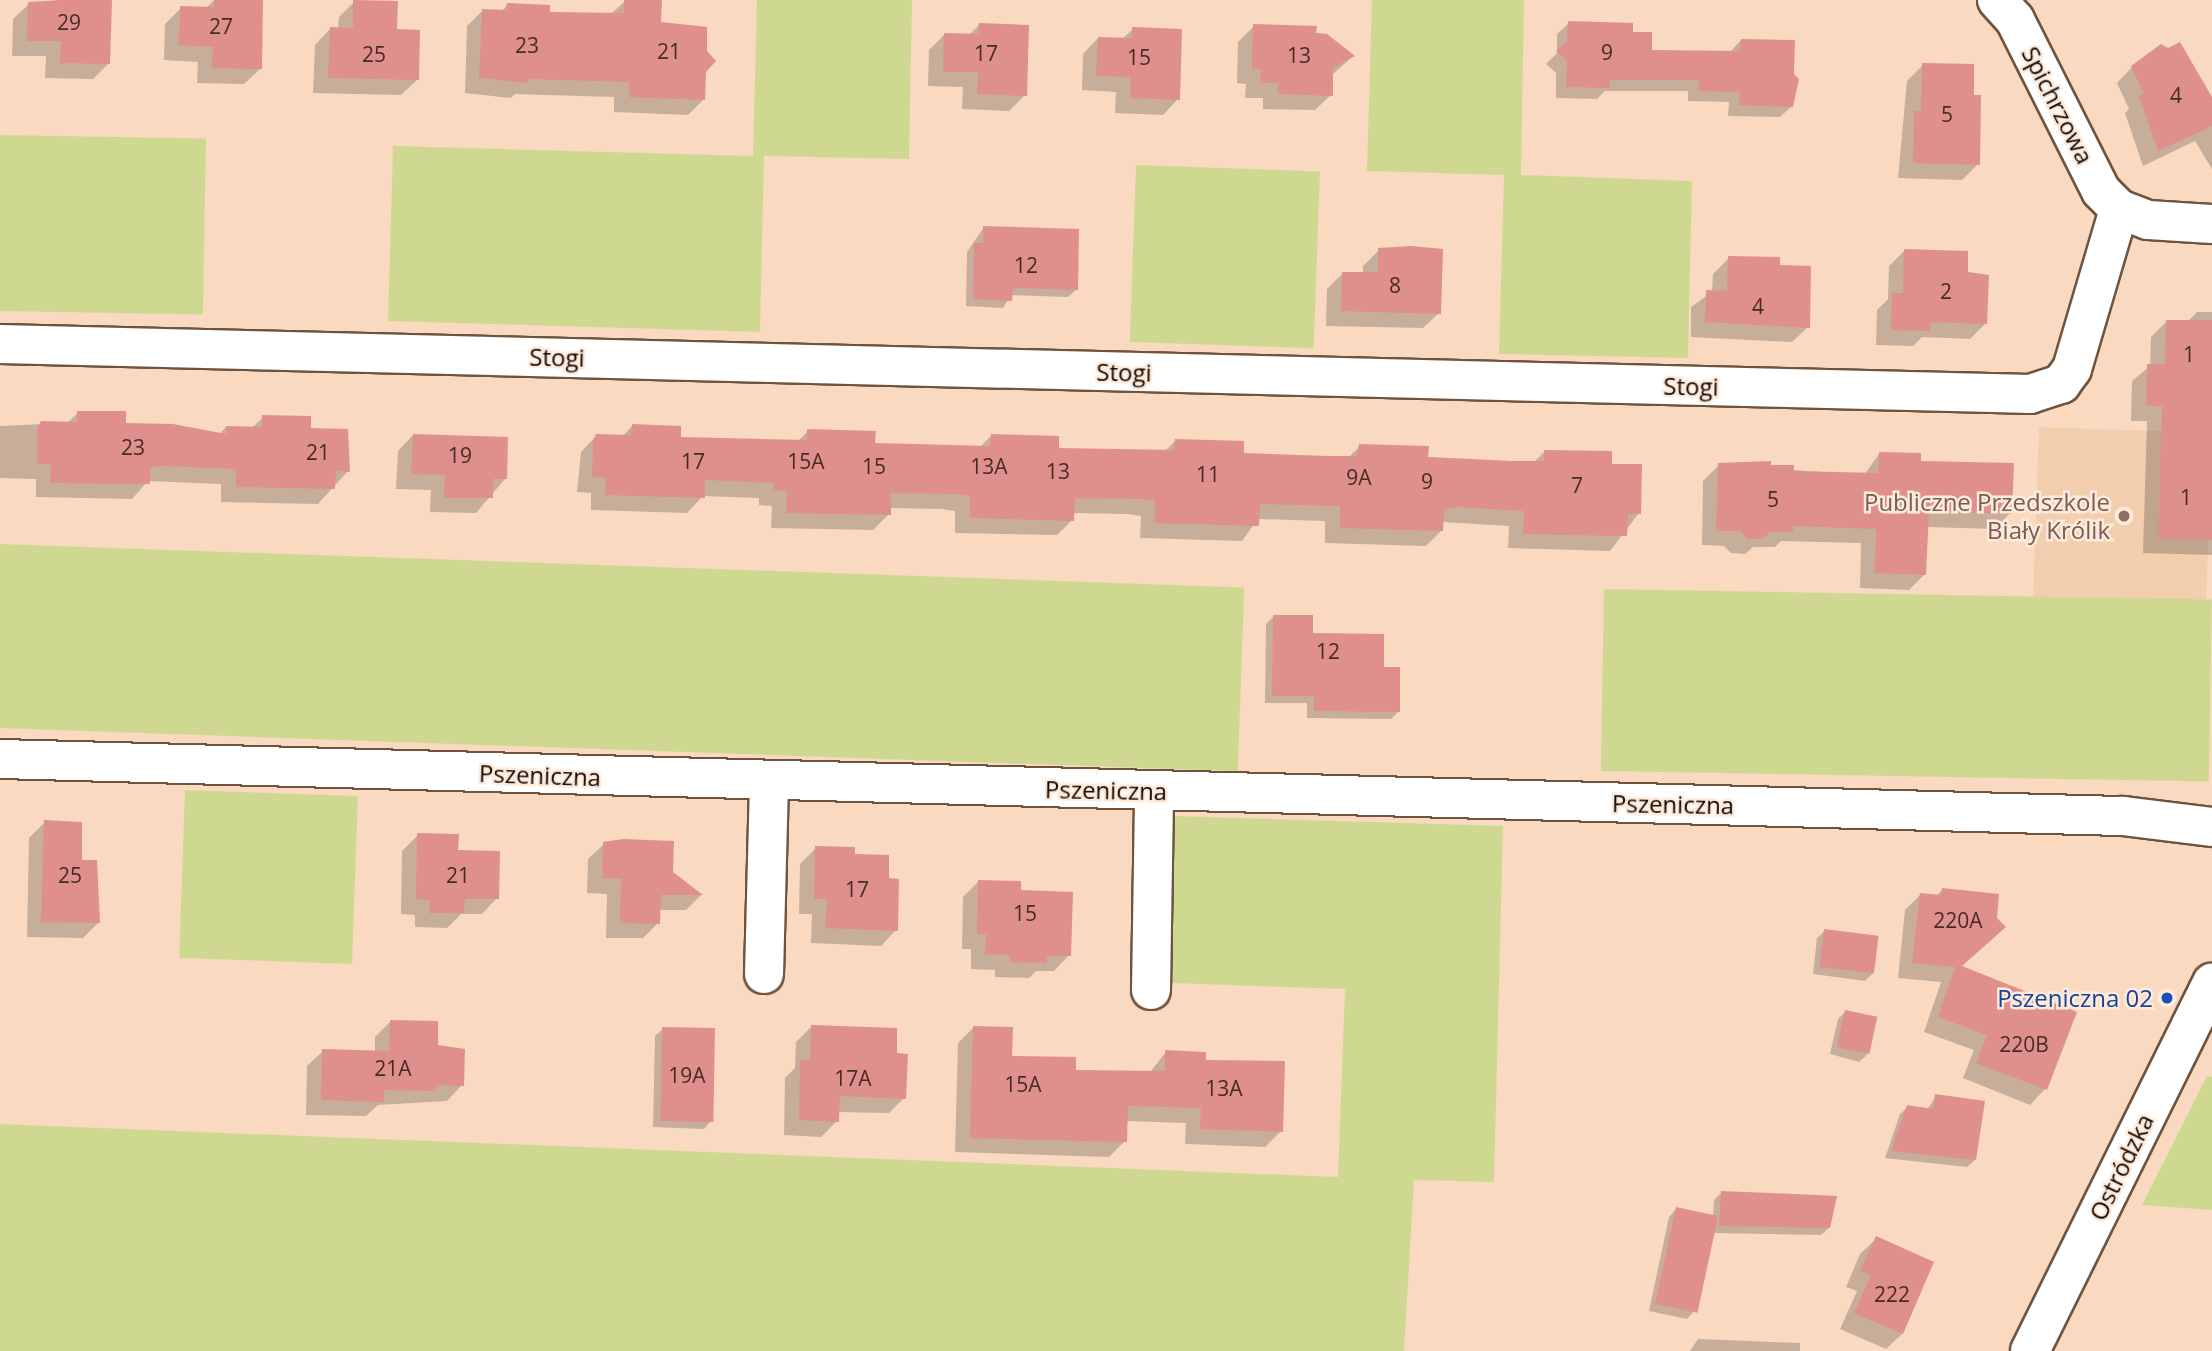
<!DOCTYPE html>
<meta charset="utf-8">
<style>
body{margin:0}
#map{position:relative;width:2212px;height:1351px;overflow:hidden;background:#f9dac1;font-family:"Open Sans",sans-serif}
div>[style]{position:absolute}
.built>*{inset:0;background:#f2ceaf;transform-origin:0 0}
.green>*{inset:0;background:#cfd890;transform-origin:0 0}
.shadow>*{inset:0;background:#0003}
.building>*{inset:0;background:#df8f8c;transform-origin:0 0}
.roads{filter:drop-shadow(2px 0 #6e543e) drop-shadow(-2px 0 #6e543e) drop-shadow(0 2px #6e543e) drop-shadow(0 -2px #6e543e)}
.minor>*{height:38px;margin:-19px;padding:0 19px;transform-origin:19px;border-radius:19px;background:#fff}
.dots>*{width:19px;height:19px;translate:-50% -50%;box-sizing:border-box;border:4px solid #fdeadb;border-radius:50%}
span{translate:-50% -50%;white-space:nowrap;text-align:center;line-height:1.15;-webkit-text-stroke:5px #fdeadb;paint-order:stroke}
.number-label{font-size:21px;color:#472b25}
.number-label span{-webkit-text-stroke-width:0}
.street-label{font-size:24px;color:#140a03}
.education-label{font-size:24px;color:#785e54}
.right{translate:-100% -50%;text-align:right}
.transit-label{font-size:24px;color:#164399}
</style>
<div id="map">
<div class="built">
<i style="left:2039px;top:427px;width:173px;height:174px;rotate:2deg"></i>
</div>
<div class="green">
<i style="clip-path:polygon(757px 0,912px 0,909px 159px,764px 156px,760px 332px,388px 321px,393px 146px,753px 156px)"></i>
<i style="clip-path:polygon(1372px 0,1524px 0,1521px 175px,1692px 181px,1688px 358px,1499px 354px,1504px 175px,1367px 171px)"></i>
<i style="left:0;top:135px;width:206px;height:176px;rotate:1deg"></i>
<i style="left:1136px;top:165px;width:184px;height:177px;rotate:2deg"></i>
<i style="left:0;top:544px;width:1245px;height:184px;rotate:2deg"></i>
<i style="left:1604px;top:589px;width:608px;height:182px;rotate:1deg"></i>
<i style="left:185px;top:790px;width:173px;height:168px;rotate:2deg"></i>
<i style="clip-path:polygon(1174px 816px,1503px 826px,1494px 1182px,1414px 1180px,1404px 1351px,0 1351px,0 1124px,1338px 1177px,1345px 989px,1172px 983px)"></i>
<i style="clip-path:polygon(2207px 1076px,2212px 1077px,2212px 1210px,2142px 1205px)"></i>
</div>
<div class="shadow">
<i style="clip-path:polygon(57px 0,110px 0,108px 64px,93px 79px,45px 78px,46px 56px,12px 56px,13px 19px,29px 4px,53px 4px)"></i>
<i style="clip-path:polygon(214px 0,262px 0,260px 69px,244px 84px,197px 83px,198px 62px,164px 60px,165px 24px,181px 8px,205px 9px)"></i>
<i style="clip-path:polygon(625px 1px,659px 23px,704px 71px,703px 100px,688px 115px,614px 112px,614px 97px,515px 94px,511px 98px,465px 93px,467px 26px,482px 11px,501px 12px,507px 5px,548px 13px,611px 14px)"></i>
<i style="clip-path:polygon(354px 2px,396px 30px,417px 80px,401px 95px,313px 93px,315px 45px,330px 29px,338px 29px,339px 17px)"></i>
<i style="clip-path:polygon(1569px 23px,1631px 34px,1650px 52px,1730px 52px,1741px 40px,1792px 106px,1780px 117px,1728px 116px,1729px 102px,1688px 101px,1688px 91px,1605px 91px,1597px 99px,1556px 98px,1556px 73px,1546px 64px,1557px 53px,1557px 34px)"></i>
<i style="clip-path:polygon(979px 25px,1025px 95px,1009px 111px,962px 109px,963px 87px,928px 86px,929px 50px,945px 34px,969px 35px)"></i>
<i style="clip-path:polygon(1254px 26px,1315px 35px,1353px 56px,1332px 75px,1331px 95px,1315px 110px,1263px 109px,1263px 98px,1245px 98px,1246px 84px,1237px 83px,1238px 42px)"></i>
<i style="clip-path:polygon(1133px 29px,1178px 99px,1163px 115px,1115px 113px,1116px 92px,1082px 90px,1083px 54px,1098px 38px,1122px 39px)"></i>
<i style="clip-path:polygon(1923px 65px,1972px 96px,1978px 164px,1962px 180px,1898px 178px,1907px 81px)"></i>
<i style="clip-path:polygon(2132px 67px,2212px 101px,2212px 169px,2195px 141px,2143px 166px,2125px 113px,2129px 109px,2117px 83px)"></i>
<i style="clip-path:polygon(984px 227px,1076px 290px,1068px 297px,1011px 295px,1003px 308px,966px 306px,967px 252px)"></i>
<i style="clip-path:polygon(1379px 250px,1439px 313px,1423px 328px,1326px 326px,1327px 289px,1342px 274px,1363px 274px,1363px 266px)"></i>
<i style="clip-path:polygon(1904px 251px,1966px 273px,1986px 323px,1970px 339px,1922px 337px,1913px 346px,1876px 345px,1877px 310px,1888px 299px,1889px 266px)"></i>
<i style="clip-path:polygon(1729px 258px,1778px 267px,1808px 327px,1792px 342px,1691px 337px,1691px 307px,1712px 292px,1713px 274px)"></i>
<i style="clip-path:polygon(2197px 312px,2212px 312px,2212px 555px,2143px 553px,2147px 421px,2131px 421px,2132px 381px,2150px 366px,2151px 337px,2167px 321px,2187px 322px)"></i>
<i style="clip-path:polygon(78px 413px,124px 425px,219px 434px,226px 427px,252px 428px,263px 417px,309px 430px,347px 431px,348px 471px,318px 504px,221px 502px,221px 484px,148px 481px,132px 499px,36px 497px,36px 479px,0 478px,0 426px,67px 423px)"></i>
<i style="clip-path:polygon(632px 426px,679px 439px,797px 442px,808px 431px,874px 444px,980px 447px,991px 436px,1057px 450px,1164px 452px,1175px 441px,1243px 454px,1348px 458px,1360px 446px,1426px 459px,1533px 463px,1545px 451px,1611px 465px,1639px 513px,1610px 551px,1508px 548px,1509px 526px,1442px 522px,1442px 530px,1426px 546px,1325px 543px,1325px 521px,1258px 519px,1242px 541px,1140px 538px,1141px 516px,1126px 514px,1073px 513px,1072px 520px,1057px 535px,955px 533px,955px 511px,941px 509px,889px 508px,889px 514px,873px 530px,771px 528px,772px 506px,759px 505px,759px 498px,703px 496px,687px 513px,591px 510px,591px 493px,577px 492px,581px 452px,596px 436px,622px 437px)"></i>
<i style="clip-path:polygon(413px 435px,505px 479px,476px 513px,430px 512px,431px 490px,396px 489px,398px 451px)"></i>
<i style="clip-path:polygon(1879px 454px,1919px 462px,2010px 513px,1995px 529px,1926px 527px,1925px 574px,1909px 590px,1860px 588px,1861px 543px,1781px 541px,1775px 547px,1753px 547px,1745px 554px,1731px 553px,1724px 546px,1702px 545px,1703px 481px,1719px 465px,1864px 475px)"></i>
<i style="clip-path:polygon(1273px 617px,1382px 669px,1398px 712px,1391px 719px,1307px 718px,1307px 703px,1265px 703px,1266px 624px)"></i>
<i style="clip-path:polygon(45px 822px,80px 862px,98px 923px,83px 938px,27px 937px,29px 838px)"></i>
<i style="clip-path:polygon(418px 835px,456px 852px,497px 898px,482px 914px,461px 914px,447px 928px,415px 927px,415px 915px,401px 914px,402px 851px)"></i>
<i style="clip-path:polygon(604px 844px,671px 873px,701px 895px,686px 910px,659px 910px,658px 923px,643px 938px,606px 938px,607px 894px,587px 893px,588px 859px)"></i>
<i style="clip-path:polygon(816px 848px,853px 856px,887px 880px,896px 930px,881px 946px,811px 943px,812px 914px,799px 914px,800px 864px)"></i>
<i style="clip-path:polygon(979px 881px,1020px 892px,1069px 955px,1054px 971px,1036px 971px,1029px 978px,995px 977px,995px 970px,971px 969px,971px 949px,962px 949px,963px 897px)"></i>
<i style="clip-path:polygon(1942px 890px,1960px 968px,2075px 1013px,2045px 1089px,2030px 1105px,1963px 1078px,1974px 1050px,1924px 1032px,1941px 982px,1898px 978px,1905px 910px,1920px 895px,1936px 896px)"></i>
<i style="clip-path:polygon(1825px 931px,1873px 973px,1865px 981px,1813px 974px,1817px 938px)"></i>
<i style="clip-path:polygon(1845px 1012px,1867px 1055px,1859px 1062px,1830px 1054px,1838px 1019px)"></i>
<i style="clip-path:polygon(391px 1021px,436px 1046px,462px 1085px,447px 1101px,378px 1105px,366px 1116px,306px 1115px,307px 1066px,323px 1051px,375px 1052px,375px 1037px)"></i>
<i style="clip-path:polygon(811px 1027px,895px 1055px,904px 1098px,889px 1113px,837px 1112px,837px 1121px,821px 1137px,784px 1135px,785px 1078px,795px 1068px,796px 1042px)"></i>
<i style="clip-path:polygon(973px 1028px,1010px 1057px,1074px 1071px,1150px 1072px,1166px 1052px,1204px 1062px,1281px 1131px,1265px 1147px,1185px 1144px,1186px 1123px,1126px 1121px,1125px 1141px,1109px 1157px,955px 1152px,958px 1043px)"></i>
<i style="clip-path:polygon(663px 1029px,711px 1121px,704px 1129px,653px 1127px,655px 1036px)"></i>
<i style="clip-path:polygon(1936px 1096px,1975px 1160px,1967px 1167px,1885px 1158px,1900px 1114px,1908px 1107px,1927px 1110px)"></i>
<i style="clip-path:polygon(1721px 1193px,1829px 1228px,1821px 1235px,1712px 1233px,1694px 1311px,1687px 1319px,1649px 1311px,1669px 1217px,1676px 1209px,1713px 1217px,1714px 1200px)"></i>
<i style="clip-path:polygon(1876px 1239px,1902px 1334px,1886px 1349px,1840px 1329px,1857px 1291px,1846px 1287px,1860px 1254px)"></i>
<i style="clip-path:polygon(1698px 1339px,1800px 1343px,1800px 1351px,1690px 1351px)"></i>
</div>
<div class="building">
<i style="clip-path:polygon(62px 0,112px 0,110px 64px,60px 63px,61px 41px,27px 41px,28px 2px)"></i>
<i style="clip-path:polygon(214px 0,263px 0,262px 69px,212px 68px,213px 47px,179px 45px,180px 6px,214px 7px)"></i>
<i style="clip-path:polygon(353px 0,398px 1px,397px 29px,420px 30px,419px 80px,328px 78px,330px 27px,353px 28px)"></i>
<i style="clip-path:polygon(624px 0,662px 0,661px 22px,707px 27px,707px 51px,716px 61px,706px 72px,705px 100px,629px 97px,629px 82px,528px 79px,528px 83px,479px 78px,482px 9px,506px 10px,507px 3px,550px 5px,550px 12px,624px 13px)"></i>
<i style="clip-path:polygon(1568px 21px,1633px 23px,1633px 32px,1652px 32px,1652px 50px,1740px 51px,1741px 39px,1795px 40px,1794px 74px,1799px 79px,1793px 107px,1739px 105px,1740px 92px,1699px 91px,1699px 80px,1610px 80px,1610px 88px,1566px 87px,1567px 61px,1556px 51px,1567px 42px)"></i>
<i style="clip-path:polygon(979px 23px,1029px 25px,1027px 96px,977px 94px,978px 72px,943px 72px,944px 33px,978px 34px)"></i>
<i style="clip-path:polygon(1253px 24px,1317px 26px,1316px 33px,1327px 34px,1355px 56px,1333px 68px,1333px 96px,1278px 94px,1278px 83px,1260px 83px,1261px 69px,1252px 69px)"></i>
<i style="clip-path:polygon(1132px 27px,1182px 29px,1180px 100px,1130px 98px,1131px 77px,1096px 76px,1098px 37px,1132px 38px)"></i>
<i style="clip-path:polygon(2180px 42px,2212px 97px,2212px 126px,2158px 151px,2139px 96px,2144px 94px,2131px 66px,2161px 44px,2168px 48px)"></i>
<i style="clip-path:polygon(1922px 63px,1974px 64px,1974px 95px,1981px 95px,1980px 165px,1913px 163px,1914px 111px,1921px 111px)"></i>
<i style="clip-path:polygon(983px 226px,1079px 229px,1078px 290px,1013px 288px,1012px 301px,973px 299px,974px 243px,983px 243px)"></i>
<i style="clip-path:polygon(1411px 246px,1443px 249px,1441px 314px,1341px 311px,1342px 272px,1378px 272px,1378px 248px)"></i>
<i style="clip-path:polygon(1904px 249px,1968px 251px,1968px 272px,1989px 275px,1987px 324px,1930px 322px,1930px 331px,1891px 330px,1892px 293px,1903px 293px)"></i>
<i style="clip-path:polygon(1728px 256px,1780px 257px,1780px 265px,1811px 266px,1810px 328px,1705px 322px,1706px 290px,1727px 291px)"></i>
<i style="clip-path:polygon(2166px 320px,2212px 320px,2212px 540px,2158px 538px,2162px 406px,2146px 406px,2147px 364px,2165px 364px)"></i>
<i style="clip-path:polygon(77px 411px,126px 411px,126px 423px,173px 424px,226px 434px,226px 426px,262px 427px,262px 415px,311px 416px,311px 428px,348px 429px,350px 472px,336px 471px,335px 489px,236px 487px,236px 469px,164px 466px,150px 467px,150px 484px,50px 483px,51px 464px,37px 464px,37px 429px,41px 421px,77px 422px)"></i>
<i style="clip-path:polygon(632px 424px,681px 426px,681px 437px,807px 440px,807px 429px,876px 431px,875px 443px,990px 446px,991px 434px,1059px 436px,1059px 448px,1174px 450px,1175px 439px,1244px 441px,1244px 453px,1328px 456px,1357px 456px,1359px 444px,1429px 446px,1428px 457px,1512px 461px,1544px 461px,1544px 450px,1612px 451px,1612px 464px,1642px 464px,1641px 514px,1628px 514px,1627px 536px,1563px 535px,1523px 534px,1524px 511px,1458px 507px,1444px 509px,1443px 531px,1340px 528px,1340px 506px,1260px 504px,1259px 526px,1155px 523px,1155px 500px,1142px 499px,1075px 498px,1074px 521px,970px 518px,970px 496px,957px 494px,891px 493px,891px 515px,786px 513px,787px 491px,774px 490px,774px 483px,705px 480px,705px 498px,605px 495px,606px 478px,592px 477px,593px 442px,596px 434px,631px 435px)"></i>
<i style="clip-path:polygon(413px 434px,508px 437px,507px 479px,493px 479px,493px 498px,444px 498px,445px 475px,411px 474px)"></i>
<i style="clip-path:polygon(1879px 452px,1921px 453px,1921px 461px,2014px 463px,2012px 514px,1929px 511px,1926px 575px,1875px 573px,1876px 529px,1793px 526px,1793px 532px,1770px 532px,1762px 539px,1747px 539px,1740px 531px,1716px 531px,1718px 463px,1771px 461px,1771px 465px,1794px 465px,1794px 471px,1878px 473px)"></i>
<i style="clip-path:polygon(1273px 615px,1313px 615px,1313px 633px,1384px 634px,1384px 667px,1400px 667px,1400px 712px,1314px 711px,1314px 696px,1272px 696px)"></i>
<i style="clip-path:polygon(44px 820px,82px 822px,82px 860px,97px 860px,100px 923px,41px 922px)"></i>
<i style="clip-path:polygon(417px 833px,459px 834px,458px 850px,500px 851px,499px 899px,465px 899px,464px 913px,429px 913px,430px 900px,416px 899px)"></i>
<i style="clip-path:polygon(623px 839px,674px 841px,673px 872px,703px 895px,661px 895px,660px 924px,620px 923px,621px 879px,602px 878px,603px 842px)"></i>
<i style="clip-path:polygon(815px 846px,855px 847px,855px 854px,889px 855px,889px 878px,899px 879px,898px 931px,825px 928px,827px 899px,814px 899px)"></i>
<i style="clip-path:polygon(978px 880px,1021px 881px,1021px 890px,1073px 892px,1071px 956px,1047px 956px,1047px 963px,1010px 962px,1010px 955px,985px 954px,986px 934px,977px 934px)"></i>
<i style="clip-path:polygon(1942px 888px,1999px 894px,1997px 918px,2006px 927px,1962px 966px,2077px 1012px,2047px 1090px,1976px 1063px,1987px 1035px,1938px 1017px,1955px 967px,1912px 963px,1920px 893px,1941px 895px)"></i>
<i style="left:1824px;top:929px;width:55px;height:38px;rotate:7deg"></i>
<i style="left:1845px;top:1010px;width:33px;height:38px;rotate:12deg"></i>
<i style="clip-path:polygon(390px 1020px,438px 1021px,438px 1045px,465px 1049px,464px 1086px,436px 1085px,436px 1091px,384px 1090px,384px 1102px,321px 1100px,322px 1049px,389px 1051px)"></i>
<i style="clip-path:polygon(811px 1025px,897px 1028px,897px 1053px,908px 1054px,906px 1099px,840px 1096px,839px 1122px,799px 1120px,800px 1060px,810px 1061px)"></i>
<i style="clip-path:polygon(973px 1026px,1013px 1027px,1012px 1056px,1076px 1057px,1076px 1070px,1165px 1071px,1165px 1050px,1206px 1052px,1206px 1060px,1285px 1061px,1283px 1132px,1200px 1129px,1201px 1108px,1128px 1106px,1127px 1142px,970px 1138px)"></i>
<i style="left:662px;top:1027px;width:53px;height:94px;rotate:1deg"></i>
<i style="clip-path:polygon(1935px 1094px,1985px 1101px,1976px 1160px,1891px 1151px,1907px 1105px,1933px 1109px)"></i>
<i style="clip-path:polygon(1721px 1191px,1770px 1193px,1837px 1196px,1830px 1228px,1719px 1226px)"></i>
<i style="left:1676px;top:1207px;width:43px;height:99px;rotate:12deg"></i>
<i style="clip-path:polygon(1876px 1236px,1934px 1262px,1903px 1334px,1854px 1313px,1871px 1275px,1860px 1271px)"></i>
</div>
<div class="roads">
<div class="minor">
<i style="left:1997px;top:0;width:27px;rotate:48deg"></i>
<i style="left:2015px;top:20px;width:191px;rotate:63.3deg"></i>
<i style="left:2101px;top:191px;width:25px;rotate:45deg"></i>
<i style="left:2119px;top:209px;width:31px;rotate:21deg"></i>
<i style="left:2148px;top:220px;width:64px;rotate:3.6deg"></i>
<i style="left:0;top:344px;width:2031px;rotate:1.41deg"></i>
<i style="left:2030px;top:394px;width:33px;rotate:-18deg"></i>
<i style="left:2061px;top:384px;width:19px;rotate:-54deg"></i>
<i style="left:2072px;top:369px;width:167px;rotate:-73.6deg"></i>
<i style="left:0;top:759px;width:2124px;rotate:1.54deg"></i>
<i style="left:2123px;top:816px;width:90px;rotate:7deg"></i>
<i style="left:764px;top:974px;width:193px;rotate:-88.5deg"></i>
<i style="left:1151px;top:990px;width:199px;rotate:-89.1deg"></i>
<i style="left:2030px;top:1351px;width:411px;rotate:-63.7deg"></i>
</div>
</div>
<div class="dots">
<i style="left:2124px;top:516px;background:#8d6e63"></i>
<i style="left:2167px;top:998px;background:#1a4fb4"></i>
</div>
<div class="number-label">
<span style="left:69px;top:22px">29</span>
<span style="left:221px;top:26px">27</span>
<span style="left:527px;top:45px">23</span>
<span style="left:669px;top:51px">21</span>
<span style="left:1607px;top:52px">9</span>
<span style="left:986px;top:53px">17</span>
<span style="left:374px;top:54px">25</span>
<span style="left:1299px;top:55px">13</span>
<span style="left:1139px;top:57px">15</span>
<span style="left:2176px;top:95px">4</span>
<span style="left:1947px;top:114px">5</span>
<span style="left:1026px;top:265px">12</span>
<span style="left:1395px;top:285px">8</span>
<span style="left:1946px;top:291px">2</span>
<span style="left:1758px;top:306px">4</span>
<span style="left:2189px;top:354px">1</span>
<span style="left:133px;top:447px">23</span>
<span style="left:318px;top:452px">21</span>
<span style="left:460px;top:455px">19</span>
<span style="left:693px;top:461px">17</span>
<span style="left:806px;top:461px">15A</span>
<span style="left:874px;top:466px">15</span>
<span style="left:989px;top:466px">13A</span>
<span style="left:1058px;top:471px">13</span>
<span style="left:1208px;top:474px">11</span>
<span style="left:1359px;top:477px">9A</span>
<span style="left:1427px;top:481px">9</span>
<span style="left:1577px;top:485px">7</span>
<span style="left:2186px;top:497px">1</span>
<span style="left:1773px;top:499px">5</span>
<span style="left:1328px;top:651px">12</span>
<span style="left:70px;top:875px">25</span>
<span style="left:458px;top:875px">21</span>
<span style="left:857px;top:889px">17</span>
<span style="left:1025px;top:913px">15</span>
<span style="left:1958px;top:920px">220A</span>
<span style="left:2024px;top:1044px">220B</span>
<span style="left:393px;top:1068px">21A</span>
<span style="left:687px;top:1075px">19A</span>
<span style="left:853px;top:1078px">17A</span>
<span style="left:1023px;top:1084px">15A</span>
<span style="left:1224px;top:1088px">13A</span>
<span style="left:1892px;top:1294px">222</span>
</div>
<div class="street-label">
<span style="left:2058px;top:105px;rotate:63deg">Spichrzowa</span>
<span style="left:557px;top:357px;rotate:1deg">Stogi</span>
<span style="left:1124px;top:372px;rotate:1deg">Stogi</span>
<span style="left:1691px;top:386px;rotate:1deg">Stogi</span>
<span style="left:540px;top:775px;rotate:2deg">Pszeniczna</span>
<span style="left:1106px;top:790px;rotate:1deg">Pszeniczna</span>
<span style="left:1673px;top:804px;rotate:1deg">Pszeniczna</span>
<span style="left:2121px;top:1167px;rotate:-64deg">Ostródzka</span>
</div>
<div class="education-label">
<span class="right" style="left:2110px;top:516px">Publiczne Przedszkole<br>Biały Królik</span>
</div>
<div class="transit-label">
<span class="right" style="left:2153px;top:998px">Pszeniczna 02</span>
</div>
</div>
